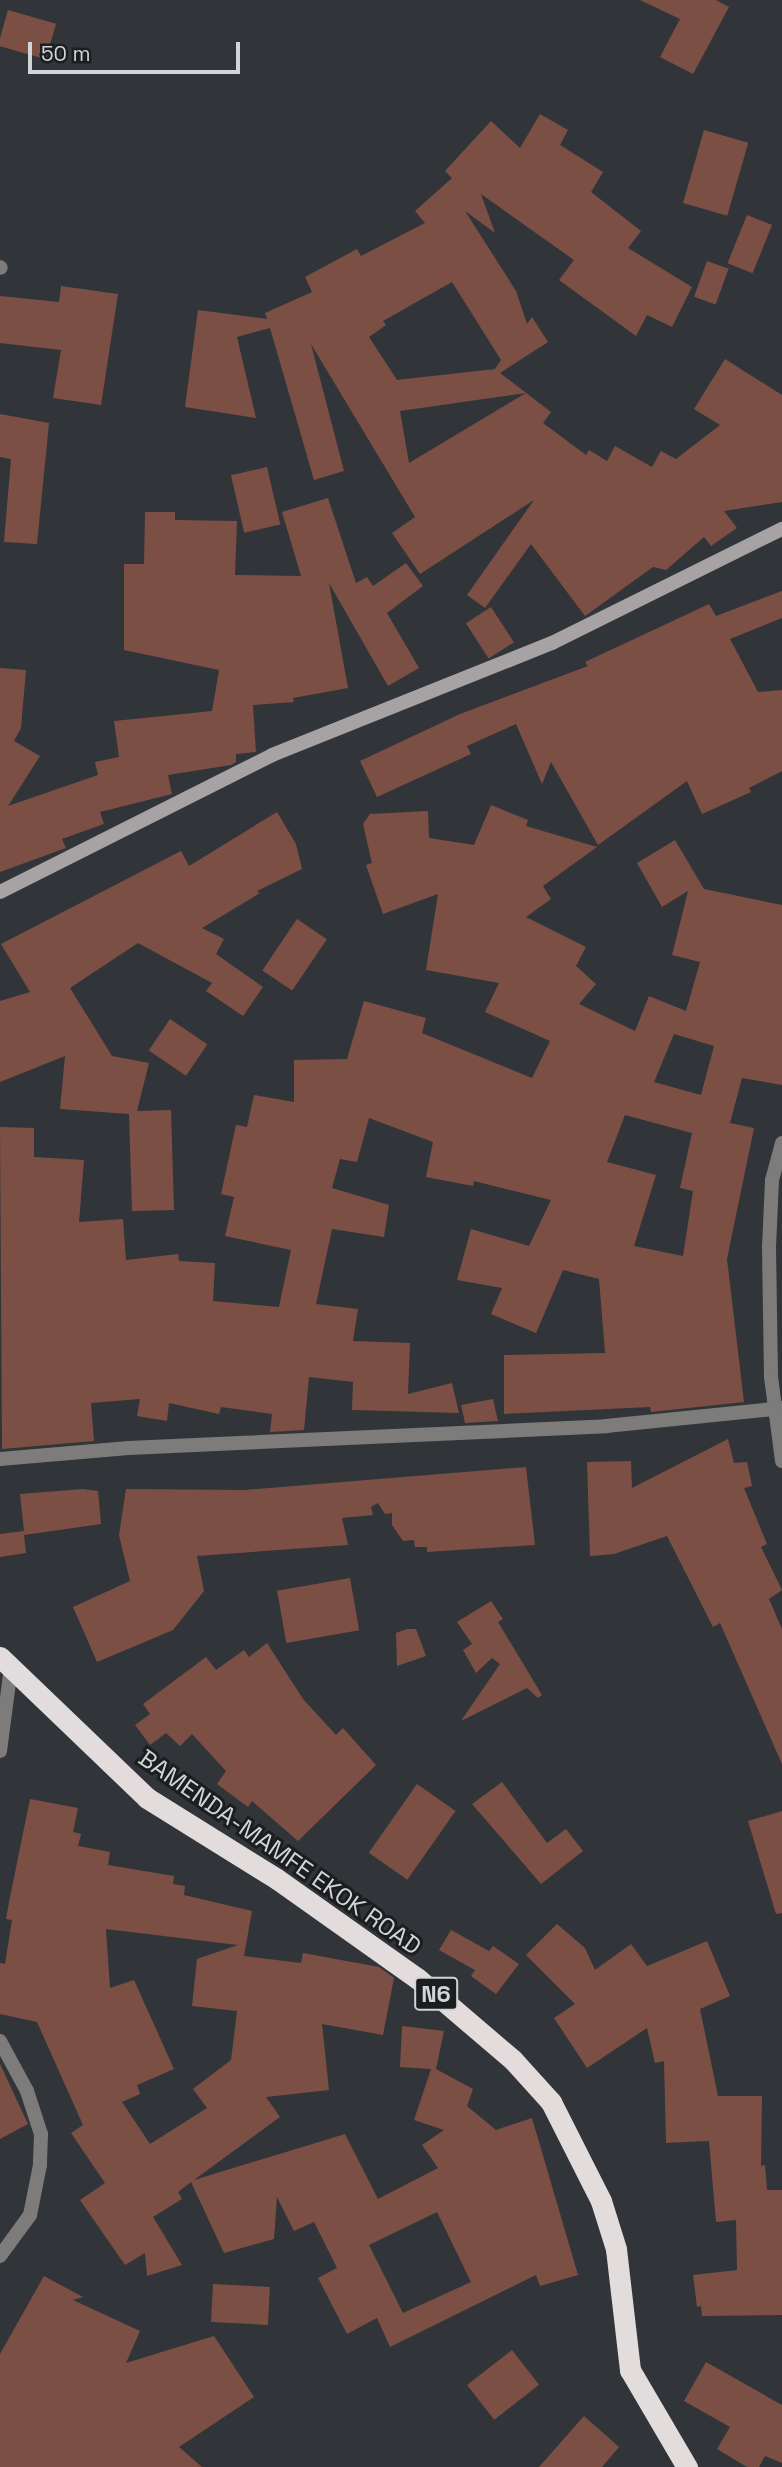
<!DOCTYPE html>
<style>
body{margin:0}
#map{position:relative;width:782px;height:2467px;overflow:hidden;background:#313539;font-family:"Space Grotesk",sans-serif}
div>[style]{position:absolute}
.building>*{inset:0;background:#7c4f45;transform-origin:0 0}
.street>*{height:14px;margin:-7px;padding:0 7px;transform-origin:7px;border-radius:7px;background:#7e7b7b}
.secondary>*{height:14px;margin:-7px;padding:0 7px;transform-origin:7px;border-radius:7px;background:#a7a2a3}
.highway>*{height:21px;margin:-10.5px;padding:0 10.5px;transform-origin:10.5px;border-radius:10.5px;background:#e3dcdd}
span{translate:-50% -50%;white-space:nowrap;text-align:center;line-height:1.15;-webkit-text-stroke:6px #1b1d1e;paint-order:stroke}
.shield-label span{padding:2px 5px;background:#1b1d1e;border:2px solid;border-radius:5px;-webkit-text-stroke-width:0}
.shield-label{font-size:23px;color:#d2d5d7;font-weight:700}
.street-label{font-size:24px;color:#d2d5d7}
.scale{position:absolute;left:28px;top:42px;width:212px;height:32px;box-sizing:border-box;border:4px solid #d2d5d7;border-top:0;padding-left:9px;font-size:21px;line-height:24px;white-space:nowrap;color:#d2d5d7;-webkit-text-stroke:5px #1b1d1e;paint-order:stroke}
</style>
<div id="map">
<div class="building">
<i style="clip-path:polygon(640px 0,716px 0,729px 7px,693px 74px,660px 57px,680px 19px)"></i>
<i style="left:8px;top:10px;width:50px;height:37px;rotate:16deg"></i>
<i style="clip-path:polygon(evenodd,540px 114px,568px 130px,560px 145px,603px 172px,591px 192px,641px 231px,628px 248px,692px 287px,672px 327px,647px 315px,636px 336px,559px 280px,574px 260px,481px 194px,495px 233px,465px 211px,516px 291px,527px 324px,532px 317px,548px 342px,500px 373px,551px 412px,543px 423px,586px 455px,589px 450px,607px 461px,615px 446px,652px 467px,661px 451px,676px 459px,720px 425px,694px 409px,725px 359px,782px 395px,782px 502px,724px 511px,737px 528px,711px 546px,704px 537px,666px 570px,653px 567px,585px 616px,531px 544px,485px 608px,467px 595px,534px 500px,420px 574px,392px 533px,415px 517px,311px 344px,344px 471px,314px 480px,270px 328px,237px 337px,256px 418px,185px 407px,198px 310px,267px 319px,265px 313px,312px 292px,305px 277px,357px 249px,361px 256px,425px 223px,415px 211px,452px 178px,445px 171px,491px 121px,520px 148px,540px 114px,452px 282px,501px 360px,495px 369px,397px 380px,369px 337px,386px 325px,383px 321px,452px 282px,540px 114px,526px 393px,409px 463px,400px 411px,526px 393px)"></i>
<i style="left:704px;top:130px;width:46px;height:76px;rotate:16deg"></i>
<i style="left:747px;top:215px;width:27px;height:52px;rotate:22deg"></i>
<i style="left:707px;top:261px;width:23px;height:38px;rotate:20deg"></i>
<i style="clip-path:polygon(61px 286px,118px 294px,101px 405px,53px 398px,61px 350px,0 343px,0 296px,59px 302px)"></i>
<i style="clip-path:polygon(0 414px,49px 423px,37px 544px,4px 542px,11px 459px,0 457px)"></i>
<i style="left:267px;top:467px;width:59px;height:37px;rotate:77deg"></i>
<i style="clip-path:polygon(328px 498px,356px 583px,367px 577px,373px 586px,406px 563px,423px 586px,387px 613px,419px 668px,388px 686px,329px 583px,348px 688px,293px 698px,294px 702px,253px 705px,256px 752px,236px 754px,236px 762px,231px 765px,168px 775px,172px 794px,100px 812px,104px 824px,62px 839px,66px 848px,0 872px,0 668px,26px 670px,21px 728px,14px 741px,40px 756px,8px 806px,98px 775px,95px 762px,119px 757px,114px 721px,212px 711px,219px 670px,124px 650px,124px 564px,144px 564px,145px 512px,175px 512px,175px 520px,237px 521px,235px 575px,301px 576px,282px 512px)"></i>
<i style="clip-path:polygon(782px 591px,782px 618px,730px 639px,758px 692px,782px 690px,782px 771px,749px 788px,751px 792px,702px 814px,687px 781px,598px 845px,551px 762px,542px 784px,516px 724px,467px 746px,471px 754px,377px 797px,360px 761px,460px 714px,588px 666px,585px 662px,709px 604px,716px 616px)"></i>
<i style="left:491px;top:607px;width:42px;height:30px;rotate:57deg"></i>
<i style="clip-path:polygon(evenodd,491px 805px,528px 820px,526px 826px,597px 847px,543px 886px,551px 899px,526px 917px,586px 947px,576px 966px,596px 984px,579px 1004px,635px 1031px,649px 996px,686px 1011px,700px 962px,672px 955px,688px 891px,662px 907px,637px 863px,675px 840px,704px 889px,782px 905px,782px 1085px,742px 1078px,730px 1123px,754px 1128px,727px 1259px,744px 1402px,651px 1412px,650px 1407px,504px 1414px,504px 1355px,605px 1353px,599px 1279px,563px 1270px,536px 1333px,491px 1314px,502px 1288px,457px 1280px,471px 1229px,529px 1246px,551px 1200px,474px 1181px,473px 1186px,426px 1177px,433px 1142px,369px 1118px,357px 1162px,340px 1159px,332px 1188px,389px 1205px,384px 1237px,332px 1229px,316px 1304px,358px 1309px,353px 1341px,410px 1343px,408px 1394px,452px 1383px,459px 1413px,352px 1410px,353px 1382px,309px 1377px,304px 1430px,270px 1432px,272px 1414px,221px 1407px,219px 1414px,169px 1403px,167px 1421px,137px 1416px,140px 1399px,91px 1403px,94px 1441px,2px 1449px,0 1127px,34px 1128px,34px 1157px,84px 1160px,79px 1222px,123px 1219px,126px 1260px,178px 1254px,179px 1261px,215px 1263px,213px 1301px,279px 1307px,291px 1250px,225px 1236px,234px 1197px,221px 1194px,236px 1125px,247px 1127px,254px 1095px,294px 1102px,294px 1060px,347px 1059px,364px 1001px,426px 1018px,422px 1033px,532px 1078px,550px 1041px,485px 1012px,499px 983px,426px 970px,438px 894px,383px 914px,366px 865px,372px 863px,363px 824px,370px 814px,428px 811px,429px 838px,474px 845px,491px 805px,674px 1034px,714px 1046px,701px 1095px,654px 1082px,674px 1034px,491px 805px,625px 1115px,692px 1133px,680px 1188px,693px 1191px,683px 1256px,634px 1246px,656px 1175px,607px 1162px,625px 1115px)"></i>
<i style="clip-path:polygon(277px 812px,296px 844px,302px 869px,257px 891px,260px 893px,202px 928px,224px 939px,216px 954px,263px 987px,243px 1016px,206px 991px,212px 983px,138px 943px,70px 988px,112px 1056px,149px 1063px,137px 1111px,171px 1110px,174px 1210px,132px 1211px,129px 1114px,60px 1109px,65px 1056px,0 1082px,0 1001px,30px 992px,1px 944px,181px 851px,189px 866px)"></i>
<i style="left:297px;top:919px;width:36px;height:62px;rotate:34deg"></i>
<i style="left:170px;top:1019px;width:45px;height:38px;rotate:34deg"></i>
<i style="clip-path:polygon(493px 1399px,498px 1421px,465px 1423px,461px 1405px)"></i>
<i style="clip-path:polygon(728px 1439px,734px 1463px,747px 1462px,752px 1486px,744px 1488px,767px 1544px,761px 1547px,782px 1590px,769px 1599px,782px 1629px,782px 1764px,720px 1623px,713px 1627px,667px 1536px,614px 1554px,590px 1556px,587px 1462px,631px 1461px,632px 1488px)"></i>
<i style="clip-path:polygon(526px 1467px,535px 1545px,427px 1552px,427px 1547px,415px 1547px,414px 1540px,403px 1541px,392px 1525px,392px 1513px,385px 1514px,378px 1503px,371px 1507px,373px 1515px,342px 1518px,348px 1545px,197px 1556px,204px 1591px,173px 1630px,97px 1662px,73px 1607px,130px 1581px,119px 1535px,126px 1489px,244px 1490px)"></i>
<i style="clip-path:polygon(83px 1489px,98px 1491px,101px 1524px,24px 1535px,26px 1553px,0 1557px,0 1534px,24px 1531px,20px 1494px)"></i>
<i style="left:350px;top:1578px;width:53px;height:74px;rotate:80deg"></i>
<i style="clip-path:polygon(491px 1601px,503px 1619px,498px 1622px,542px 1695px,538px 1698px,527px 1688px,461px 1721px,500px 1664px,492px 1658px,476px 1673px,463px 1650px,472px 1644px,457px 1622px)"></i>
<i style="clip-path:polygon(407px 1629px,416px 1629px,426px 1656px,397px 1666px,396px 1633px)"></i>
<i style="clip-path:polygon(267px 1643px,303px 1699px,336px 1735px,343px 1728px,376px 1765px,298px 1841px,252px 1801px,248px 1807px,217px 1784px,226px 1771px,192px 1734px,180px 1746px,166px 1733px,150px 1745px,135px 1725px,150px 1714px,143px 1704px,206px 1657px,216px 1670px,244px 1650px,249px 1657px)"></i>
<i style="clip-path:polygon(502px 1782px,547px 1843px,566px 1829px,583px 1851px,541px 1884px,472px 1804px)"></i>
<i style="left:417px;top:1784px;width:47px;height:84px;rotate:35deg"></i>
<i style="clip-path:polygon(evenodd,30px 1799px,78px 1808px,73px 1832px,81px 1834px,78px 1846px,110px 1852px,108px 1865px,174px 1876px,173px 1884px,185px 1886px,184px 1895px,252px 1911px,244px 1956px,301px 1963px,303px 1953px,379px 1967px,394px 1978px,383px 2035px,322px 2024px,329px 2090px,266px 2097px,280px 2117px,194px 2180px,345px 2134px,378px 2199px,438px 2168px,422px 2145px,444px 2130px,414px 2120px,431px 2069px,400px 2067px,402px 2026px,444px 2031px,436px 2069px,473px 2089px,467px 2106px,496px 2130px,532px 2118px,578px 2275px,540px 2286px,536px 2275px,390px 2347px,377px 2318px,347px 2334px,318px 2278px,337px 2268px,314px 2222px,294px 2231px,277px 2197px,274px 2239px,224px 2253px,191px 2182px,178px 2192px,182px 2199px,153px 2217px,182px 2265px,147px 2276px,145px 2253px,125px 2265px,80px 2200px,105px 2183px,71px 2133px,83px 2125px,37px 2022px,0 2014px,0 1963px,5px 1964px,12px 1920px,6px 1919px,10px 1897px,30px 1799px,106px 1929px,238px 1945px,197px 1959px,192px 2006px,237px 2011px,231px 2060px,193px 2089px,207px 2108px,150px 2144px,122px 2102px,140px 2094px,137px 2085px,174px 2069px,134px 1980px,110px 1988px,106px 1929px,30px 1799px,437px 2212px,471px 2282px,403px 2313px,369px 2245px,437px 2212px)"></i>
<i style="clip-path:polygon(782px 1811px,782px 1913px,776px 1914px,748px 1821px)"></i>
<i style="clip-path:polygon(557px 1924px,585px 1948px,595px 1970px,631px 1944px,647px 1966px,707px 1941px,730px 1996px,700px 2009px,718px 2096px,762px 2096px,761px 2166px,765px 2165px,767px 2190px,782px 2190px,782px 2315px,702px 2316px,701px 2306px,697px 2307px,693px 2275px,737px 2270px,736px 2220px,716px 2222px,709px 2141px,666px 2143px,664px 2061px,655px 2063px,647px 2028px,587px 2068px,554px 2018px,575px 2004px,526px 1955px)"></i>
<i style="clip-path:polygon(451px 1930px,489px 1951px,493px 1946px,519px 1964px,496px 1994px,471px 1976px,475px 1970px,439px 1950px)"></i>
<i style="clip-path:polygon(0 2064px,28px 2124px,0 2139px)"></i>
<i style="clip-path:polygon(44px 2276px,83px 2297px,73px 2300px,140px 2331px,126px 2363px,214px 2336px,254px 2397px,179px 2447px,202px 2467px,0 2467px,0 2354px)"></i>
<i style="left:213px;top:2284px;width:57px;height:38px;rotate:3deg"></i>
<i style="left:512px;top:2350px;width:44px;height:57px;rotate:52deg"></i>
<i style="clip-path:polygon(706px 2362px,782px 2405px,782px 2463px,765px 2456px,759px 2467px,747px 2467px,717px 2449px,730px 2427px,684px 2401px)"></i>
<i style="clip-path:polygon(584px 2416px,619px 2447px,602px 2467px,539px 2467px)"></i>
</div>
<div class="street">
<i style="left:0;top:267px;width:1px;rotate:45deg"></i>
<i style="left:782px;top:1143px;width:39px;rotate:105deg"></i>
<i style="left:772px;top:1181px;width:67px;rotate:92.6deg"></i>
<i style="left:769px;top:1248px;width:129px;rotate:89.1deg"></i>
<i style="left:771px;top:1377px;width:85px;rotate:82.5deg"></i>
<i style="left:0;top:1459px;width:129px;rotate:-4.9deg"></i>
<i style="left:129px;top:1448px;width:478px;rotate:-2.6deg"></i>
<i style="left:606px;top:1426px;width:177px;rotate:-5.8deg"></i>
<i style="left:0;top:1751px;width:85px;rotate:-82.5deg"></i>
<i style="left:0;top:2041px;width:57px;rotate:61.6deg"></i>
<i style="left:27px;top:2091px;width:45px;rotate:72deg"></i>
<i style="left:41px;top:2134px;width:31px;rotate:92deg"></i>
<i style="left:40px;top:2165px;width:51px;rotate:101.3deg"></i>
<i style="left:30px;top:2215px;width:51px;rotate:126.2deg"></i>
</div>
<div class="secondary">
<i style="left:0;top:892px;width:305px;rotate:-26.7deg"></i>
<i style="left:272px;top:755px;width:302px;rotate:-21.8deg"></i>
<i style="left:552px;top:643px;width:257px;rotate:-26.4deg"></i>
</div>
<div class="highway">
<i style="left:0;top:1657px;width:204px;rotate:43.8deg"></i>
<i style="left:147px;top:1798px;width:153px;rotate:31.9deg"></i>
<i style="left:277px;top:1879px;width:171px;rotate:35.3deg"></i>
<i style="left:417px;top:1978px;width:126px;rotate:40.5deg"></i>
<i style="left:513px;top:2060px;width:57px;rotate:47.9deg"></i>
<i style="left:551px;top:2102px;width:111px;rotate:63.2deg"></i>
<i style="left:601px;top:2201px;width:50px;rotate:72.6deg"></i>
<i style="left:616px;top:2249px;width:122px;rotate:83.4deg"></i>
<i style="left:630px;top:2370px;width:113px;rotate:59.6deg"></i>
</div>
<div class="shield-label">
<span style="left:436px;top:1994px">N6</span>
</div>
<div class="street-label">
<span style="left:280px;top:1852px;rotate:35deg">BAMENDA-MAMFE EKOK ROAD</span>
</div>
<div class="scale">50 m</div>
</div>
